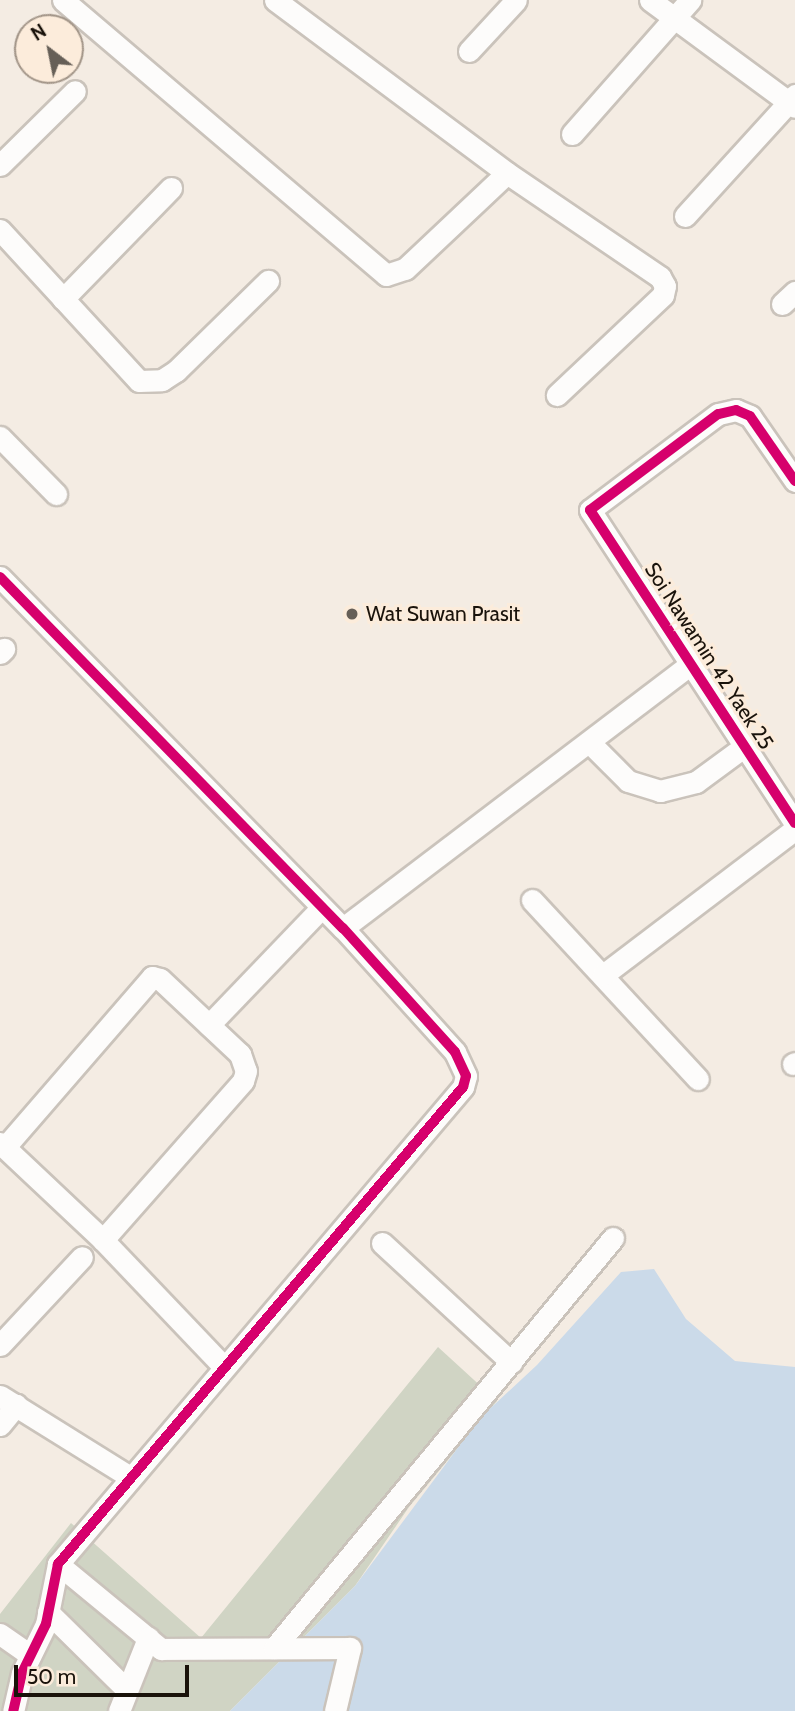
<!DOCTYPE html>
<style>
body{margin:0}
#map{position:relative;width:795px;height:1711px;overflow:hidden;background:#f4ece3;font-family:Cabin,sans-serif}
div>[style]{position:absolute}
.green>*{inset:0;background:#d0d4c4}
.water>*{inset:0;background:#cbdae9}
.roads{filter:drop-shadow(2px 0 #cac3bb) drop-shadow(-2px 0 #cac3bb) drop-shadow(0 2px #cac3bb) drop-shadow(0 -2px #cac3bb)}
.street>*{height:21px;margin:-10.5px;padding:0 10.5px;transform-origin:10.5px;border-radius:10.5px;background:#fdfcfb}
.cycleway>*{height:10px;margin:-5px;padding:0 5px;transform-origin:5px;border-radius:5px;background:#d6006c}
.dots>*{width:19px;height:19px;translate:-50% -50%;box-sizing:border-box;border:4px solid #fcecdb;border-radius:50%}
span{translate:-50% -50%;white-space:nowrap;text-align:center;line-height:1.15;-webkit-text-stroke:6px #fcecdb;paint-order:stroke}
.poi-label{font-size:21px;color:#1a130b}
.left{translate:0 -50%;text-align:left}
.street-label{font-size:21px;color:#1a130b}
.north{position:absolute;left:14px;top:14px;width:70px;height:70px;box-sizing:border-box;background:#fcecdb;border:2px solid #a29588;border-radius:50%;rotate:328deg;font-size:19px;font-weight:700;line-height:28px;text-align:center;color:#1a130b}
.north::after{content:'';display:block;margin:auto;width:24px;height:32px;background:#665f57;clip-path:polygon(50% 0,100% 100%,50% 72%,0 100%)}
.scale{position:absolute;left:14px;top:1665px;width:175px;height:32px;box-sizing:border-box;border:4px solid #1a130b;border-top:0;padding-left:9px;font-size:21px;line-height:24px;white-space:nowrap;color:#1a130b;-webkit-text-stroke:5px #fcecdb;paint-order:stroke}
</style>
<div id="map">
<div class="green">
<i style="clip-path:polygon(438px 1347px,497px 1401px,409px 1507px,355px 1586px,230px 1711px,0 1711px,0 1614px,71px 1523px,201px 1638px)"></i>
</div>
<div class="water">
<i style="clip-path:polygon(654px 1269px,686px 1319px,735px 1361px,795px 1367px,795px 1711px,230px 1711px,355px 1586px,480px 1418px,537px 1365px,621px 1272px)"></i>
</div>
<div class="roads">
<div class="street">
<i style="left:63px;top:0;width:424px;rotate:40.4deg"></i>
<i style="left:386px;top:275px;width:20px;rotate:-18deg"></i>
<i style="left:405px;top:269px;width:140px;rotate:-43.3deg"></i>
<i style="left:275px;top:0;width:289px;rotate:36.7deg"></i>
<i style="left:507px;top:173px;width:185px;rotate:34.2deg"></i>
<i style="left:660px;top:277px;width:10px;rotate:61deg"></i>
<i style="left:665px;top:286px;width:9px;rotate:103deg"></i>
<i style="left:663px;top:295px;width:146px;rotate:136.7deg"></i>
<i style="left:650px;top:0;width:180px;rotate:36.4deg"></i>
<i style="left:469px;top:51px;width:69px;rotate:-47.3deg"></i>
<i style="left:572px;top:134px;width:179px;rotate:-48.6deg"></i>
<i style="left:0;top:165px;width:105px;rotate:-44.6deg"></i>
<i style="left:685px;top:216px;width:164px;rotate:-47.7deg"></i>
<i style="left:0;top:230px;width:205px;rotate:47.4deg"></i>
<i style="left:139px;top:381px;width:23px;rotate:-2deg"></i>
<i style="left:162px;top:380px;width:17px;rotate:-33deg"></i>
<i style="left:176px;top:371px;width:129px;rotate:-44.4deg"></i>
<i style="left:63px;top:299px;width:155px;rotate:-45.8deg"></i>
<i style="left:782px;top:304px;width:18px;rotate:-43deg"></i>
<i style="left:0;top:437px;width:80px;rotate:45.5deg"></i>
<i style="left:795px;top:481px;width:79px;rotate:-124.7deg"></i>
<i style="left:750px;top:416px;width:15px;rotate:-157deg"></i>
<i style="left:736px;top:410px;width:18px;rotate:167deg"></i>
<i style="left:718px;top:414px;width:160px;rotate:143.1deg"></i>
<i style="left:590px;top:510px;width:374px;rotate:56.8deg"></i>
<i style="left:0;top:577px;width:491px;rotate:45.7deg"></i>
<i style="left:343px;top:928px;width:167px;rotate:47.9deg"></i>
<i style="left:455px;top:1052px;width:26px;rotate:65deg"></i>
<i style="left:466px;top:1076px;width:11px;rotate:105deg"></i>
<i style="left:463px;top:1087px;width:626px;rotate:130.33deg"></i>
<i style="left:58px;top:1564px;width:61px;rotate:101.3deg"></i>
<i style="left:46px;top:1624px;width:55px;rotate:116.1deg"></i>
<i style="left:22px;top:1673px;width:39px;rotate:103deg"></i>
<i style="left:0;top:653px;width:6px;rotate:-45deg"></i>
<i style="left:589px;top:742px;width:55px;rotate:45deg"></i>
<i style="left:628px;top:781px;width:34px;rotate:17deg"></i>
<i style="left:660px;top:791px;width:37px;rotate:-14deg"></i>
<i style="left:696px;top:782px;width:61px;rotate:-36.3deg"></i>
<i style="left:532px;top:900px;width:244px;rotate:47.2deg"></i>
<i style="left:343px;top:928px;width:437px;rotate:-37.2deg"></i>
<i style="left:603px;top:975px;width:241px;rotate:-37.2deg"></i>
<i style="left:209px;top:1025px;width:163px;rotate:-46.2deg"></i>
<i style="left:793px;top:1064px;width:2px;rotate:-27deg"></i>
<i style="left:0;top:1143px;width:141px;rotate:43.3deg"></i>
<i style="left:103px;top:1240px;width:175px;rotate:46.4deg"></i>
<i style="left:5px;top:1147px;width:225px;rotate:-49.1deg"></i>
<i style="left:152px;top:977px;width:8px;rotate:14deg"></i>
<i style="left:160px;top:979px;width:110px;rotate:43.2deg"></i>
<i style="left:240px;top:1054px;width:18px;rotate:71deg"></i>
<i style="left:246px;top:1071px;width:10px;rotate:107deg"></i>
<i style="left:243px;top:1081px;width:212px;rotate:131.4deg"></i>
<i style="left:382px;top:1243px;width:176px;rotate:42.7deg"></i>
<i style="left:0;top:1345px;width:120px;rotate:-47deg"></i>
<i style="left:0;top:1396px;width:153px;rotate:31.9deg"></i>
<i style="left:0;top:1425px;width:26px;rotate:-51deg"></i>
<i style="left:58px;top:1564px;width:134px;rotate:39.5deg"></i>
<i style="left:161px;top:1649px;width:189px;rotate:-0.3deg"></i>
<i style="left:350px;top:1648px;width:65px;rotate:103.4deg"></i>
<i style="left:48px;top:1612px;width:111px;rotate:44.6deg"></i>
<i style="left:0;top:1634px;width:37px;rotate:35deg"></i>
<i style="left:274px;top:1648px;width:532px;rotate:-50.42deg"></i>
<i style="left:119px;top:1711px;width:79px;rotate:-68.3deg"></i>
</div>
</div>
<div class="cycleway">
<i style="left:795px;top:481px;width:79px;rotate:-124.7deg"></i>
<i style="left:750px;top:416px;width:15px;rotate:-157deg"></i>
<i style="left:736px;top:410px;width:18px;rotate:167deg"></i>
<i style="left:718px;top:414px;width:160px;rotate:143.1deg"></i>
<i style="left:590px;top:510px;width:374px;rotate:56.8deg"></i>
<i style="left:0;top:577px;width:491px;rotate:45.7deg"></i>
<i style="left:343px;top:928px;width:167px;rotate:47.9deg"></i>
<i style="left:455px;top:1052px;width:26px;rotate:65deg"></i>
<i style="left:466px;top:1076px;width:11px;rotate:105deg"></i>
<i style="left:463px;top:1087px;width:626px;rotate:130.33deg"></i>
<i style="left:58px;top:1564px;width:61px;rotate:101.3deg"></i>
<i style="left:46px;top:1624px;width:55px;rotate:116.1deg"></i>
<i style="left:22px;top:1673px;width:39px;rotate:103deg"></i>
</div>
<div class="dots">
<i style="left:352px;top:614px;background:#665f57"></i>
</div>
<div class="poi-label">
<span class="left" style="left:366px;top:614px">Wat Suwan Prasit</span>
</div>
<div class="street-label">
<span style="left:709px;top:656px;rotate:57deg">Soi Nawamin 42 Yaek 25</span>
</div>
<div class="north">N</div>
<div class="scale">50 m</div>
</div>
